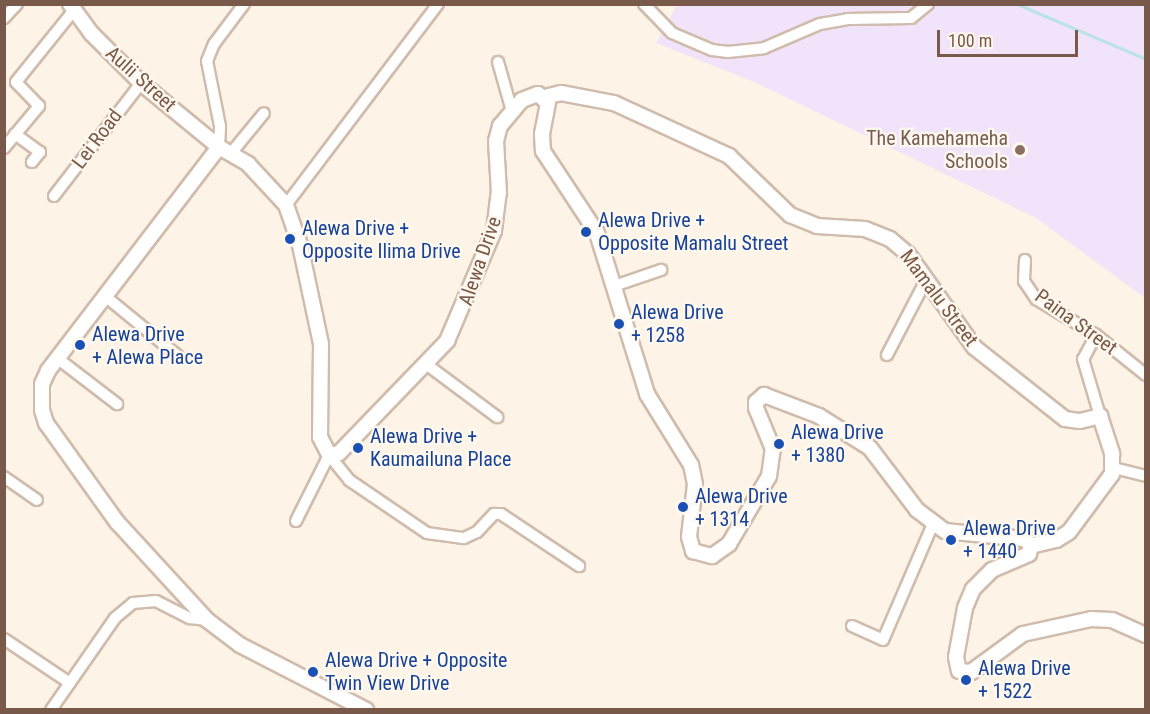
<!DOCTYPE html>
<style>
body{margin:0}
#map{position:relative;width:1150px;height:714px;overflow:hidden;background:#fdf4e7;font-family:"Roboto Condensed",sans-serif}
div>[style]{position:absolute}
.education>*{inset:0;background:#f1e3fa}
.stream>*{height:3px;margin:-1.5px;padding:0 1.5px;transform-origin:1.5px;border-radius:1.5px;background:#bae2e8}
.roads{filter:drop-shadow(2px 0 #d0bcac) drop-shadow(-2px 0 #d0bcac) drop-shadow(0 2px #d0bcac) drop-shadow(0 -2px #d0bcac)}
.minor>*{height:10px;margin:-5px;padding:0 5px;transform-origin:5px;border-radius:5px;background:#fff}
.tertiary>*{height:14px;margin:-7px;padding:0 7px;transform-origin:7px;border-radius:7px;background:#fff}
.dots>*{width:16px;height:16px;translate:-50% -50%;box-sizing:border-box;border:3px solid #fff8ee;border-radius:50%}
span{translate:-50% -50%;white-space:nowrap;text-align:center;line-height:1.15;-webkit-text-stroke:4.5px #fff8ee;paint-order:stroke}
.street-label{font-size:20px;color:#795a4a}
.education-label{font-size:20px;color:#785e54}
.right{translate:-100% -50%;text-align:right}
.transit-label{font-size:20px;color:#164399}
.left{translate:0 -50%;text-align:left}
.frame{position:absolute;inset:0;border:6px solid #795a4a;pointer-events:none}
.scale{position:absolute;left:937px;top:30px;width:141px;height:27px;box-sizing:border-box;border:3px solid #795a4a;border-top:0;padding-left:8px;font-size:18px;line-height:21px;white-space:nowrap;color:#795a4a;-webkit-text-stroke:4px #fff8ee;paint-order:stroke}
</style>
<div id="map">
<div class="education">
<i style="clip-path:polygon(677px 5px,1145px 5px,1145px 298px,1036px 218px,754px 82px,656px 43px)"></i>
</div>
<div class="stream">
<i style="left:1017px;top:4px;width:140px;rotate:23.1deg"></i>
</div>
<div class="roads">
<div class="minor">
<i style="left:644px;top:4px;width:40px;rotate:46deg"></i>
<i style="left:672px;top:33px;width:43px;rotate:23deg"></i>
<i style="left:712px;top:50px;width:16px;rotate:7deg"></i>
<i style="left:728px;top:52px;width:36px;rotate:-6deg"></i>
<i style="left:764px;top:48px;width:61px;rotate:-23.2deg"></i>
<i style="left:820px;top:24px;width:27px;rotate:-10deg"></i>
<i style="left:847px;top:19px;width:64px;rotate:-0.9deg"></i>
<i style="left:911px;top:18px;width:22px;rotate:-39deg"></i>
<i style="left:4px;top:18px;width:19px;rotate:-47deg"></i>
<i style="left:498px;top:62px;width:51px;rotate:74.1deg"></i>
<i style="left:15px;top:134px;width:31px;rotate:36deg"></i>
<i style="left:40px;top:152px;width:13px;rotate:129deg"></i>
<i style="left:219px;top:147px;width:21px;rotate:-87deg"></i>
<i style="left:220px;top:126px;width:66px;rotate:-101.3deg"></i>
<i style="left:207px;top:61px;width:18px;rotate:-68deg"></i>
<i style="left:214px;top:44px;width:50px;rotate:-53.1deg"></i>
<i style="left:4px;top:148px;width:55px;rotate:-50.2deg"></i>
<i style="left:39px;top:106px;width:33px;rotate:-134deg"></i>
<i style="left:16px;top:82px;width:92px;rotate:-51.1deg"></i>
<i style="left:232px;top:152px;width:50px;rotate:-50.6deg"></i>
<i style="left:54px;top:196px;width:143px;rotate:-52.4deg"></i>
<i style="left:286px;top:205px;width:252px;rotate:-52.9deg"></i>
<i style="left:1025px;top:260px;width:21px;rotate:93deg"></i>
<i style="left:1024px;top:281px;width:22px;rotate:56deg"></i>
<i style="left:1036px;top:299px;width:70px;rotate:31deg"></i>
<i style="left:1096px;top:335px;width:64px;rotate:38.7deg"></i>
<i style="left:614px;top:286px;width:50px;rotate:-18.8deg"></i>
<i style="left:105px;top:296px;width:94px;rotate:39.4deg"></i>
<i style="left:1096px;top:335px;width:27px;rotate:118deg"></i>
<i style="left:1083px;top:359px;width:59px;rotate:73.4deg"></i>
<i style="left:887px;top:355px;width:85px;rotate:-62.5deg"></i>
<i style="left:57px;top:358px;width:76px;rotate:37.5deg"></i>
<i style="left:426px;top:364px;width:89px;rotate:36.7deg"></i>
<i style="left:329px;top:455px;width:32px;rotate:51deg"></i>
<i style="left:349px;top:480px;width:94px;rotate:34.2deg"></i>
<i style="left:427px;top:533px;width:37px;rotate:8deg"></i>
<i style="left:464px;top:538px;width:14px;rotate:-25deg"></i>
<i style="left:477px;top:532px;width:25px;rotate:-47deg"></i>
<i style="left:494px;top:514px;width:7px"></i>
<i style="left:501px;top:514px;width:94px;rotate:33.7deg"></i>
<i style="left:1114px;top:468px;width:33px;rotate:14deg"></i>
<i style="left:4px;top:477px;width:40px;rotate:34.9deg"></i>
<i style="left:296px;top:521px;width:74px;rotate:-63.4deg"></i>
<i style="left:852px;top:626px;width:34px;rotate:24deg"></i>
<i style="left:883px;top:640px;width:126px;rotate:-66.7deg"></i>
<i style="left:4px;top:639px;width:79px;rotate:33.7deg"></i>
<i style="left:51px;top:710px;width:112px;rotate:-55.2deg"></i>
<i style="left:115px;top:618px;width:23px;rotate:-40deg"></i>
<i style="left:133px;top:603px;width:23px;rotate:-5deg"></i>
<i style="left:156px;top:601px;width:38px;rotate:27deg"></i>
<i style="left:190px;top:618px;width:17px;rotate:7deg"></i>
</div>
<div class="tertiary">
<i style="left:70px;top:4px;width:37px;rotate:54deg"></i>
<i style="left:92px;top:34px;width:69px;rotate:45deg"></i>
<i style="left:141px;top:83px;width:101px;rotate:39.4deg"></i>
<i style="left:219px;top:147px;width:34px;rotate:30deg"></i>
<i style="left:248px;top:164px;width:56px;rotate:47.2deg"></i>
<i style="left:286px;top:205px;width:42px;rotate:70.7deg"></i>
<i style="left:300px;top:245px;width:101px;rotate:78deg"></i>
<i style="left:321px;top:344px;width:93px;rotate:90.6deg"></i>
<i style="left:320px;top:437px;width:20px;rotate:63deg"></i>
<i style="left:329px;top:455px;width:10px;rotate:-11deg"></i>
<i style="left:339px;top:453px;width:156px;rotate:-46deg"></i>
<i style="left:447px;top:341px;width:120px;rotate:-66.9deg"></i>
<i style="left:494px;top:231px;width:38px;rotate:-83deg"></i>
<i style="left:499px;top:193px;width:52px;rotate:-93.3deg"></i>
<i style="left:496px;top:141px;width:16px;rotate:-75deg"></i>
<i style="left:500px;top:126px;width:34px;rotate:-50deg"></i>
<i style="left:522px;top:100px;width:17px;rotate:-21deg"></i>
<i style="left:538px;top:94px;width:13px;rotate:42deg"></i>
<i style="left:548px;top:103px;width:32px;rotate:101deg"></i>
<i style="left:542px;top:134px;width:17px;rotate:87deg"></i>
<i style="left:543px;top:151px;width:98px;rotate:56.6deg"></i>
<i style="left:597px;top:233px;width:169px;rotate:72.7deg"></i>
<i style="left:647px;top:394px;width:84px;rotate:58.2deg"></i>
<i style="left:691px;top:465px;width:19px;rotate:78deg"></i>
<i style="left:695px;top:484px;width:53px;rotate:96.5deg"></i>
<i style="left:689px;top:537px;width:15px;rotate:74deg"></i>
<i style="left:693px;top:551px;width:20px;rotate:15deg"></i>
<i style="left:712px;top:556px;width:21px;rotate:-35deg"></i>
<i style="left:729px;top:544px;width:79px;rotate:-59.5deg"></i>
<i style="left:769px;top:476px;width:27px;rotate:-82deg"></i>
<i style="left:773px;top:449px;width:44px;rotate:-112.5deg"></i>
<i style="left:756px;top:408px;width:6px;rotate:-90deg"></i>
<i style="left:756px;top:402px;width:11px;rotate:-41deg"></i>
<i style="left:764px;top:395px;width:59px;rotate:20.9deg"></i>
<i style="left:819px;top:416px;width:60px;rotate:32.1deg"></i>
<i style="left:870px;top:448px;width:78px;rotate:52.8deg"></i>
<i style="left:917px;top:510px;width:35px;rotate:37deg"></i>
<i style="left:945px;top:531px;width:80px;rotate:5.7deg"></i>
<i style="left:1025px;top:539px;width:9px;rotate:49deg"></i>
<i style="left:545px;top:97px;width:16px;rotate:-14deg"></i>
<i style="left:561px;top:93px;width:54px;rotate:10.7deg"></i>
<i style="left:614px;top:103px;width:127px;rotate:24.7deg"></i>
<i style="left:729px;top:156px;width:85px;rotate:44deg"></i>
<i style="left:790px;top:215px;width:29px;rotate:22deg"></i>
<i style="left:817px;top:226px;width:48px;rotate:3.6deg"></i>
<i style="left:865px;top:229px;width:27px;rotate:22deg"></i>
<i style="left:890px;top:239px;width:23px;rotate:40deg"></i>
<i style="left:908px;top:254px;width:114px;rotate:54.6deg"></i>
<i style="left:974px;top:347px;width:116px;rotate:38.4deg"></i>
<i style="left:1065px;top:419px;width:15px;rotate:8deg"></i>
<i style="left:1080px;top:421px;width:21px;rotate:-14deg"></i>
<i style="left:1100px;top:416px;width:40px;rotate:72deg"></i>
<i style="left:1112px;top:454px;width:20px;rotate:90deg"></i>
<i style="left:1112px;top:474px;width:72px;rotate:126.6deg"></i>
<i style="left:1069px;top:532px;width:15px;rotate:148deg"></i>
<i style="left:1056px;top:540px;width:26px;rotate:167deg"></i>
<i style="left:219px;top:147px;width:282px;rotate:127.4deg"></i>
<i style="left:48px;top:371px;width:14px;rotate:115deg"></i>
<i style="left:42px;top:384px;width:26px;rotate:90deg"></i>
<i style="left:42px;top:410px;width:14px;rotate:73deg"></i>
<i style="left:46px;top:423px;width:122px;rotate:54.4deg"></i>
<i style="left:117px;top:522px;width:133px;rotate:47.4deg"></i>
<i style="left:207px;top:620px;width:41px;rotate:37.1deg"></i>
<i style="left:240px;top:645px;width:142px;rotate:27.3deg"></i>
<i style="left:1031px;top:546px;width:8px;rotate:104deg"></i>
<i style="left:1029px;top:554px;width:40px;rotate:156.6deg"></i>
<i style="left:992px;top:570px;width:27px;rotate:135deg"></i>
<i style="left:973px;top:589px;width:21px;rotate:113deg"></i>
<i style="left:965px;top:608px;width:50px;rotate:100.4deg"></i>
<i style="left:956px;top:657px;width:14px;rotate:78deg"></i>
<i style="left:959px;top:671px;width:12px;rotate:5deg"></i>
<i style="left:971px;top:672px;width:64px;rotate:-36.2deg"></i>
<i style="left:1023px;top:634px;width:70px;rotate:-12.4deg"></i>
<i style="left:1091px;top:619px;width:21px;rotate:3deg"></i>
<i style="left:1112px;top:620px;width:37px;rotate:24deg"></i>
</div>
</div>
<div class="dots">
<i style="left:1020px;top:150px;background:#8d6e63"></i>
<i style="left:586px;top:232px;background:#1a4fb4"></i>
<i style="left:290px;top:239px;background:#1a4fb4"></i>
<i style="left:619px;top:324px;background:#1a4fb4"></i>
<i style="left:80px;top:345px;background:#1a4fb4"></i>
<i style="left:779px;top:444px;background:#1a4fb4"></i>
<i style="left:358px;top:448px;background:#1a4fb4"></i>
<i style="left:683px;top:507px;background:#1a4fb4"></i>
<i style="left:951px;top:540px;background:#1a4fb4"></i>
<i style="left:313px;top:672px;background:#1a4fb4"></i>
<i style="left:966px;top:680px;background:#1a4fb4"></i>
</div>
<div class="street-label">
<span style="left:141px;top:79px;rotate:42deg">Aulii Street</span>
<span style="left:97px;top:139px;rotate:-53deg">Lei Road</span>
<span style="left:480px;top:261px;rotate:-71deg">Alewa Drive</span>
<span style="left:939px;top:298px;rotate:53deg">Mamalu Street</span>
<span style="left:1076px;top:322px;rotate:36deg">Paina Street</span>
</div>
<div class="education-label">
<span class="right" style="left:1008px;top:150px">The Kamehameha<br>Schools</span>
</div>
<div class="transit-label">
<span class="left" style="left:598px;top:232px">Alewa Drive +<br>Opposite Mamalu Street</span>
<span class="left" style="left:302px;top:240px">Alewa Drive +<br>Opposite Ilima Drive</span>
<span class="left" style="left:631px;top:324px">Alewa Drive<br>+ 1258</span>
<span class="left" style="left:92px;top:346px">Alewa Drive<br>+ Alewa Place</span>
<span class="left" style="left:791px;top:444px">Alewa Drive<br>+ 1380</span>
<span class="left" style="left:370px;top:448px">Alewa Drive +<br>Kaumailuna Place</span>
<span class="left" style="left:695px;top:508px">Alewa Drive<br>+ 1314</span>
<span class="left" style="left:963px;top:540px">Alewa Drive<br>+ 1440</span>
<span class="left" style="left:325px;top:672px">Alewa Drive + Opposite<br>Twin View Drive</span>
<span class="left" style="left:978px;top:680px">Alewa Drive<br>+ 1522</span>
</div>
<div class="frame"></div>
<div class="scale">100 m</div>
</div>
